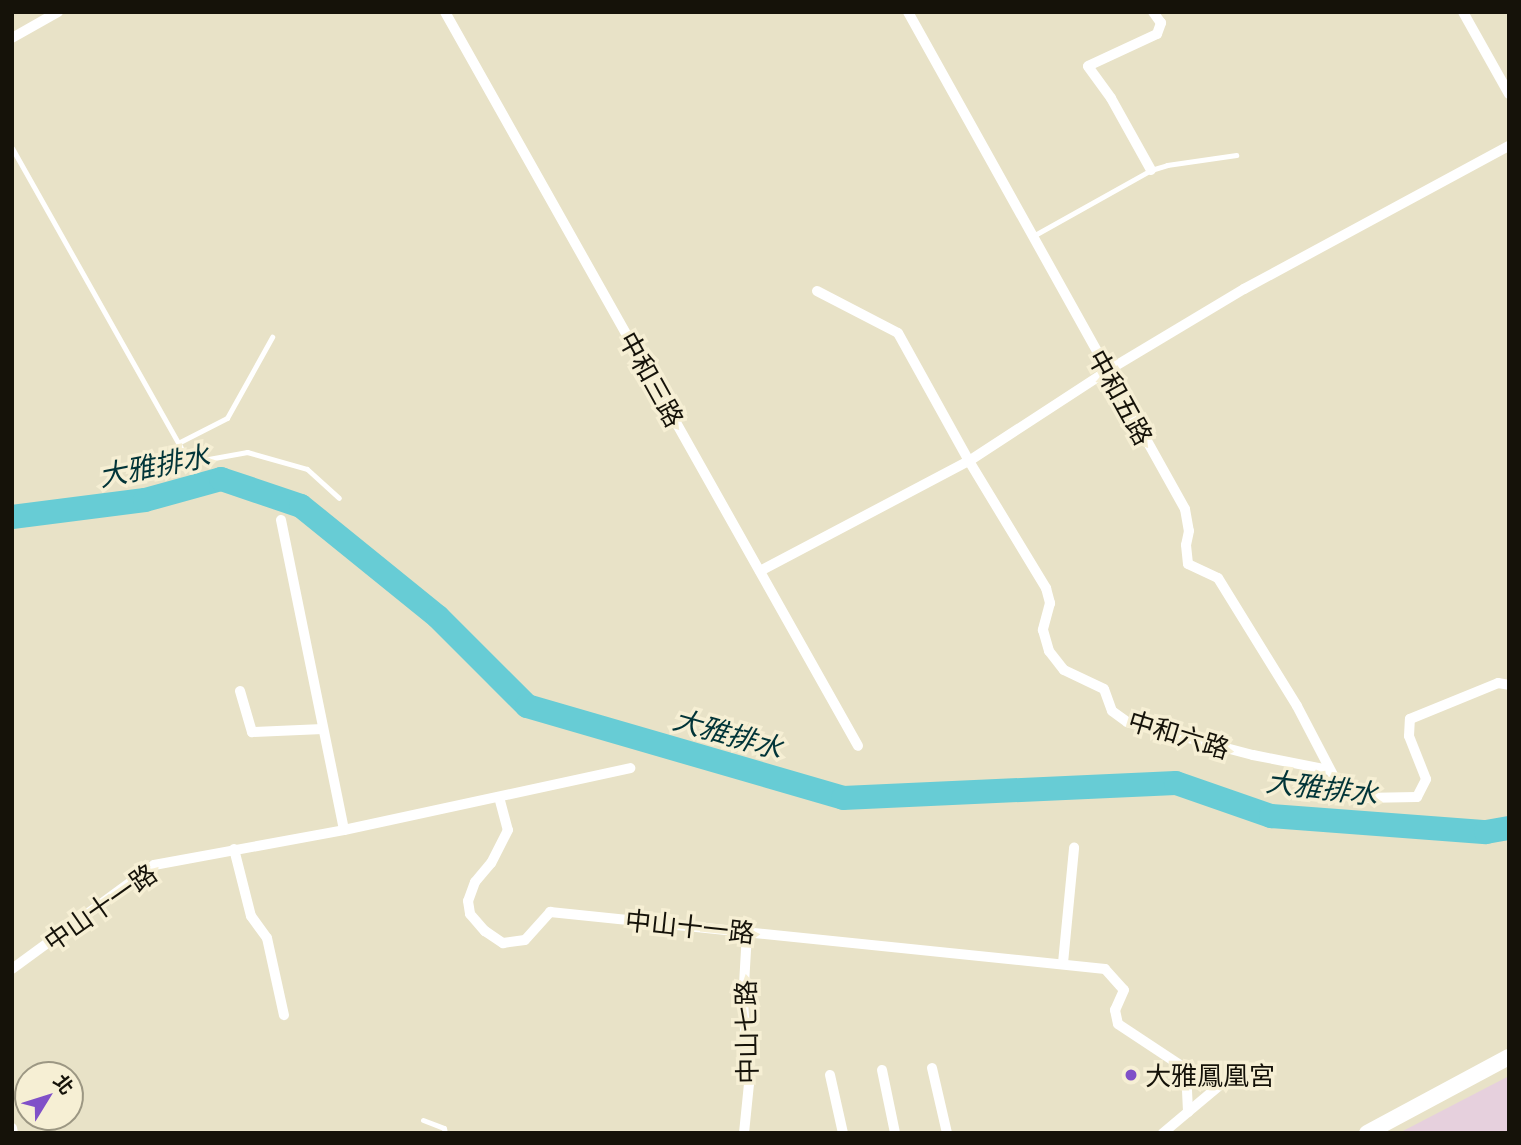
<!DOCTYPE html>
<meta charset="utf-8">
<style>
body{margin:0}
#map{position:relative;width:1521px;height:1145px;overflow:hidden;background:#e8e2c7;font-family:Commissioner,"Noto Sans TC",sans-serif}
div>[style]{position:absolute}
.industrial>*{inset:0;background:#e6d0dd}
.river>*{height:24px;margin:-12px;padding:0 12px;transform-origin:12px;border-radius:12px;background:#67ccd5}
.lane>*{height:5px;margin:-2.5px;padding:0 2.5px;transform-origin:2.5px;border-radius:2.5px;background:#fff}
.street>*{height:10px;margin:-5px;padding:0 5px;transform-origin:5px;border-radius:5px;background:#fff}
.secondary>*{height:16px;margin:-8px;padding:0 8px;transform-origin:8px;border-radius:8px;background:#fff}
.dots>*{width:19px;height:19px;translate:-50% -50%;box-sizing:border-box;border:4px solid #f6efd4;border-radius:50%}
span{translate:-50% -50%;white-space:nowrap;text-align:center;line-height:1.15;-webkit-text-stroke:7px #f6efd4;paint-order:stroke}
.street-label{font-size:26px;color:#151209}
.poi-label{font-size:26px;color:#151209}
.left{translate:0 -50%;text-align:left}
.water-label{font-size:28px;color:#013438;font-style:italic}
.frame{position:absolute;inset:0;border:14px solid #151209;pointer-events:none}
.north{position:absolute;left:14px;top:1061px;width:70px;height:70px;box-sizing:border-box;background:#f6efd4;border:2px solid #9c9783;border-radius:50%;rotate:52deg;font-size:19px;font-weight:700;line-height:28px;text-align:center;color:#151209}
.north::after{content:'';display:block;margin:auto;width:24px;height:32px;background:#8050c8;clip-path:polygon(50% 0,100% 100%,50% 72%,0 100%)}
</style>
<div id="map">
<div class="industrial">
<i style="clip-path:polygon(1509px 1076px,1509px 1133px,1399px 1133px)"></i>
</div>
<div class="river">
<i style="left:12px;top:517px;width:134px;rotate:-7.3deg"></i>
<i style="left:145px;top:500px;width:79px;rotate:-15.4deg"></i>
<i style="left:221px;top:479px;width:84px;rotate:18.6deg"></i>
<i style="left:301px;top:506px;width:176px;rotate:39deg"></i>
<i style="left:438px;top:617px;width:126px;rotate:45deg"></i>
<i style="left:527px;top:706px;width:329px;rotate:16.2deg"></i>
<i style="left:843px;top:798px;width:333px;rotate:-2.6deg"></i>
<i style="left:1176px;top:783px;width:101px;rotate:19.2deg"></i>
<i style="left:1271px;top:816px;width:216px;rotate:4.3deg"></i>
<i style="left:1486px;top:832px;width:23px;rotate:-10deg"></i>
</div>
<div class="lane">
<i style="left:12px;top:148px;width:349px;rotate:60.6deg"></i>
<i style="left:183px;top:452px;width:22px;rotate:22deg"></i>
<i style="left:203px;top:460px;width:45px;rotate:-10.3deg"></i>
<i style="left:247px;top:452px;width:62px;rotate:15.8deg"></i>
<i style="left:307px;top:469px;width:43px;rotate:42.2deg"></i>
<i style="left:1033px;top:236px;width:135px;rotate:-29.2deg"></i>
<i style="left:1151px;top:170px;width:17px;rotate:-17deg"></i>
<i style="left:1167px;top:165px;width:70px;rotate:-8.2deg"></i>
<i style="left:178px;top:443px;width:55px;rotate:-27deg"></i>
<i style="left:227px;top:418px;width:93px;rotate:-60.9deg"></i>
<i style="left:423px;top:1120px;width:22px;rotate:21deg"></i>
<i style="left:444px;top:1128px;width:5px;rotate:79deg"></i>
</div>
<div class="street">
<i style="left:445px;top:12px;width:842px;rotate:60.63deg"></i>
<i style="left:908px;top:12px;width:569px;rotate:60.87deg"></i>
<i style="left:1185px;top:509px;width:22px;rotate:80deg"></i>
<i style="left:1189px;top:531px;width:14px;rotate:102deg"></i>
<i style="left:1186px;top:545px;width:19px;rotate:84deg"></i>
<i style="left:1188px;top:564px;width:33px;rotate:25deg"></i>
<i style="left:1218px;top:578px;width:150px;rotate:58.3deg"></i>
<i style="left:1297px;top:706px;width:99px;rotate:62.4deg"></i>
<i style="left:1343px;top:794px;width:19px;rotate:12deg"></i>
<i style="left:1362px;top:798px;width:55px;rotate:-1deg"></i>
<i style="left:1417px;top:797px;width:20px;rotate:-63deg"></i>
<i style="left:1426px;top:779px;width:46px;rotate:-111.6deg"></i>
<i style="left:1409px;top:736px;width:17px;rotate:-87deg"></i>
<i style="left:1410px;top:719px;width:95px;rotate:-22.2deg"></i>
<i style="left:1498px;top:683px;width:11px;rotate:10deg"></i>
<i style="left:1463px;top:12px;width:94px;rotate:60.7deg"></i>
<i style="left:12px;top:38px;width:53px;rotate:-29.5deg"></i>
<i style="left:1151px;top:170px;width:82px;rotate:-119.1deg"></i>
<i style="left:1111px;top:98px;width:39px;rotate:-126deg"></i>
<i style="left:1088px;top:66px;width:76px;rotate:-24.9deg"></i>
<i style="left:1157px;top:34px;width:12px;rotate:-70deg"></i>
<i style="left:1161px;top:23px;width:14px;rotate:-126deg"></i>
<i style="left:817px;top:291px;width:91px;rotate:27.4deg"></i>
<i style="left:898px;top:333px;width:146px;rotate:61deg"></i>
<i style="left:969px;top:461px;width:149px;rotate:58.8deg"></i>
<i style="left:1046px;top:588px;width:16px;rotate:75deg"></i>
<i style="left:1050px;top:603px;width:28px;rotate:105deg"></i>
<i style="left:1043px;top:630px;width:22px;rotate:74deg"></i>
<i style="left:1049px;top:651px;width:24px;rotate:52deg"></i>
<i style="left:1064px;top:670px;width:44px;rotate:25.4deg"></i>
<i style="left:1104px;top:689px;width:23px;rotate:70deg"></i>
<i style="left:1112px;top:711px;width:19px;rotate:36deg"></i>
<i style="left:1127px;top:722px;width:130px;rotate:14.7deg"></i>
<i style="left:1253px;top:755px;width:77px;rotate:11.2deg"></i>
<i style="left:281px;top:520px;width:316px;rotate:78.5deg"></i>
<i style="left:760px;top:571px;width:236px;rotate:-27.8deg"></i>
<i style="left:969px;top:461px;width:165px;rotate:-33.1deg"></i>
<i style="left:1107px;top:371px;width:160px;rotate:-30.9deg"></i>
<i style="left:1244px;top:289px;width:301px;rotate:-28.4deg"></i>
<i style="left:240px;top:691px;width:43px;rotate:73.7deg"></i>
<i style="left:252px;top:732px;width:71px;rotate:-2.4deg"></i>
<i style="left:499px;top:797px;width:34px;rotate:75deg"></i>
<i style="left:508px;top:830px;width:37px;rotate:117deg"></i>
<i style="left:491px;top:863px;width:25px;rotate:130deg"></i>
<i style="left:475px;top:882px;width:20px;rotate:110deg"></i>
<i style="left:468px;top:901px;width:13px;rotate:81deg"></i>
<i style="left:470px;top:914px;width:23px;rotate:49deg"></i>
<i style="left:485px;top:931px;width:22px;rotate:34deg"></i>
<i style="left:503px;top:943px;width:22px;rotate:-8deg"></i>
<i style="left:525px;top:940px;width:38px;rotate:-48deg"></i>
<i style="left:550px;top:912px;width:558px;rotate:5.86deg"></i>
<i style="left:1105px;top:969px;width:28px;rotate:48deg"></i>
<i style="left:1124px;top:990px;width:22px;rotate:114deg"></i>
<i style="left:1115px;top:1010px;width:14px;rotate:78deg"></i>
<i style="left:1118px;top:1024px;width:82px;rotate:33.5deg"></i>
<i style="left:1186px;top:1069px;width:43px;rotate:87.3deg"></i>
<i style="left:1188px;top:1112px;width:33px;rotate:140deg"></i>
<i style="left:234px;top:849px;width:69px;rotate:75.8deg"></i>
<i style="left:251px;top:916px;width:27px;rotate:54deg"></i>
<i style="left:267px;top:938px;width:79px;rotate:77.6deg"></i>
<i style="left:1063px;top:963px;width:116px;rotate:-84.5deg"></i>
<i style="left:12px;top:969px;width:176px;rotate:-36.2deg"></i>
<i style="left:154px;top:865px;width:193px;rotate:-10.4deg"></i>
<i style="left:344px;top:830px;width:293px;rotate:-12.2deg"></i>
<i style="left:932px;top:1068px;width:67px;rotate:77deg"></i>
<i style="left:882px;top:1070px;width:64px;rotate:78.3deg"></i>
<i style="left:830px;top:1075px;width:59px;rotate:77.4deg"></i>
<i style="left:1188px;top:1112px;width:39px;rotate:-40deg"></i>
<i style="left:12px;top:1128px;width:5px;rotate:79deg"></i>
<i style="left:744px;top:1133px;width:49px;rotate:-84.2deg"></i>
<i style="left:749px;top:1084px;width:82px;rotate:-94.2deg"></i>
<i style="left:743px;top:1002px;width:70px;rotate:-86.7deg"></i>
</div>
<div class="secondary">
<i style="left:1367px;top:1133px;width:161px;rotate:-28.2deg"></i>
</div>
<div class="dots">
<i style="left:1131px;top:1075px;background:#8050c8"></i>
</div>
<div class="street-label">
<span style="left:652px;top:379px;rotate:61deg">中和三路</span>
<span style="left:1121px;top:397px;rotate:61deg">中和五路</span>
<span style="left:1179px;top:734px;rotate:17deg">中和六路</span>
<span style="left:100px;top:907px;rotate:-35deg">中山十一路</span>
<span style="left:690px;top:926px;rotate:6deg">中山十一路</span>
<span style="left:746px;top:1032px;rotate:-91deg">中山七路</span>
</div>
<div class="poi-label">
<span class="left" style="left:1145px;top:1075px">大雅鳳凰宮</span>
</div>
<div class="water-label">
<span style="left:154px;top:465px;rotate:-11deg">大雅排水</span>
<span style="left:728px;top:733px;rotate:16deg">大雅排水</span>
<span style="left:1322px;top:787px;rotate:7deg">大雅排水</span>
</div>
<div class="frame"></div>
<div class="north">北</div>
</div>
